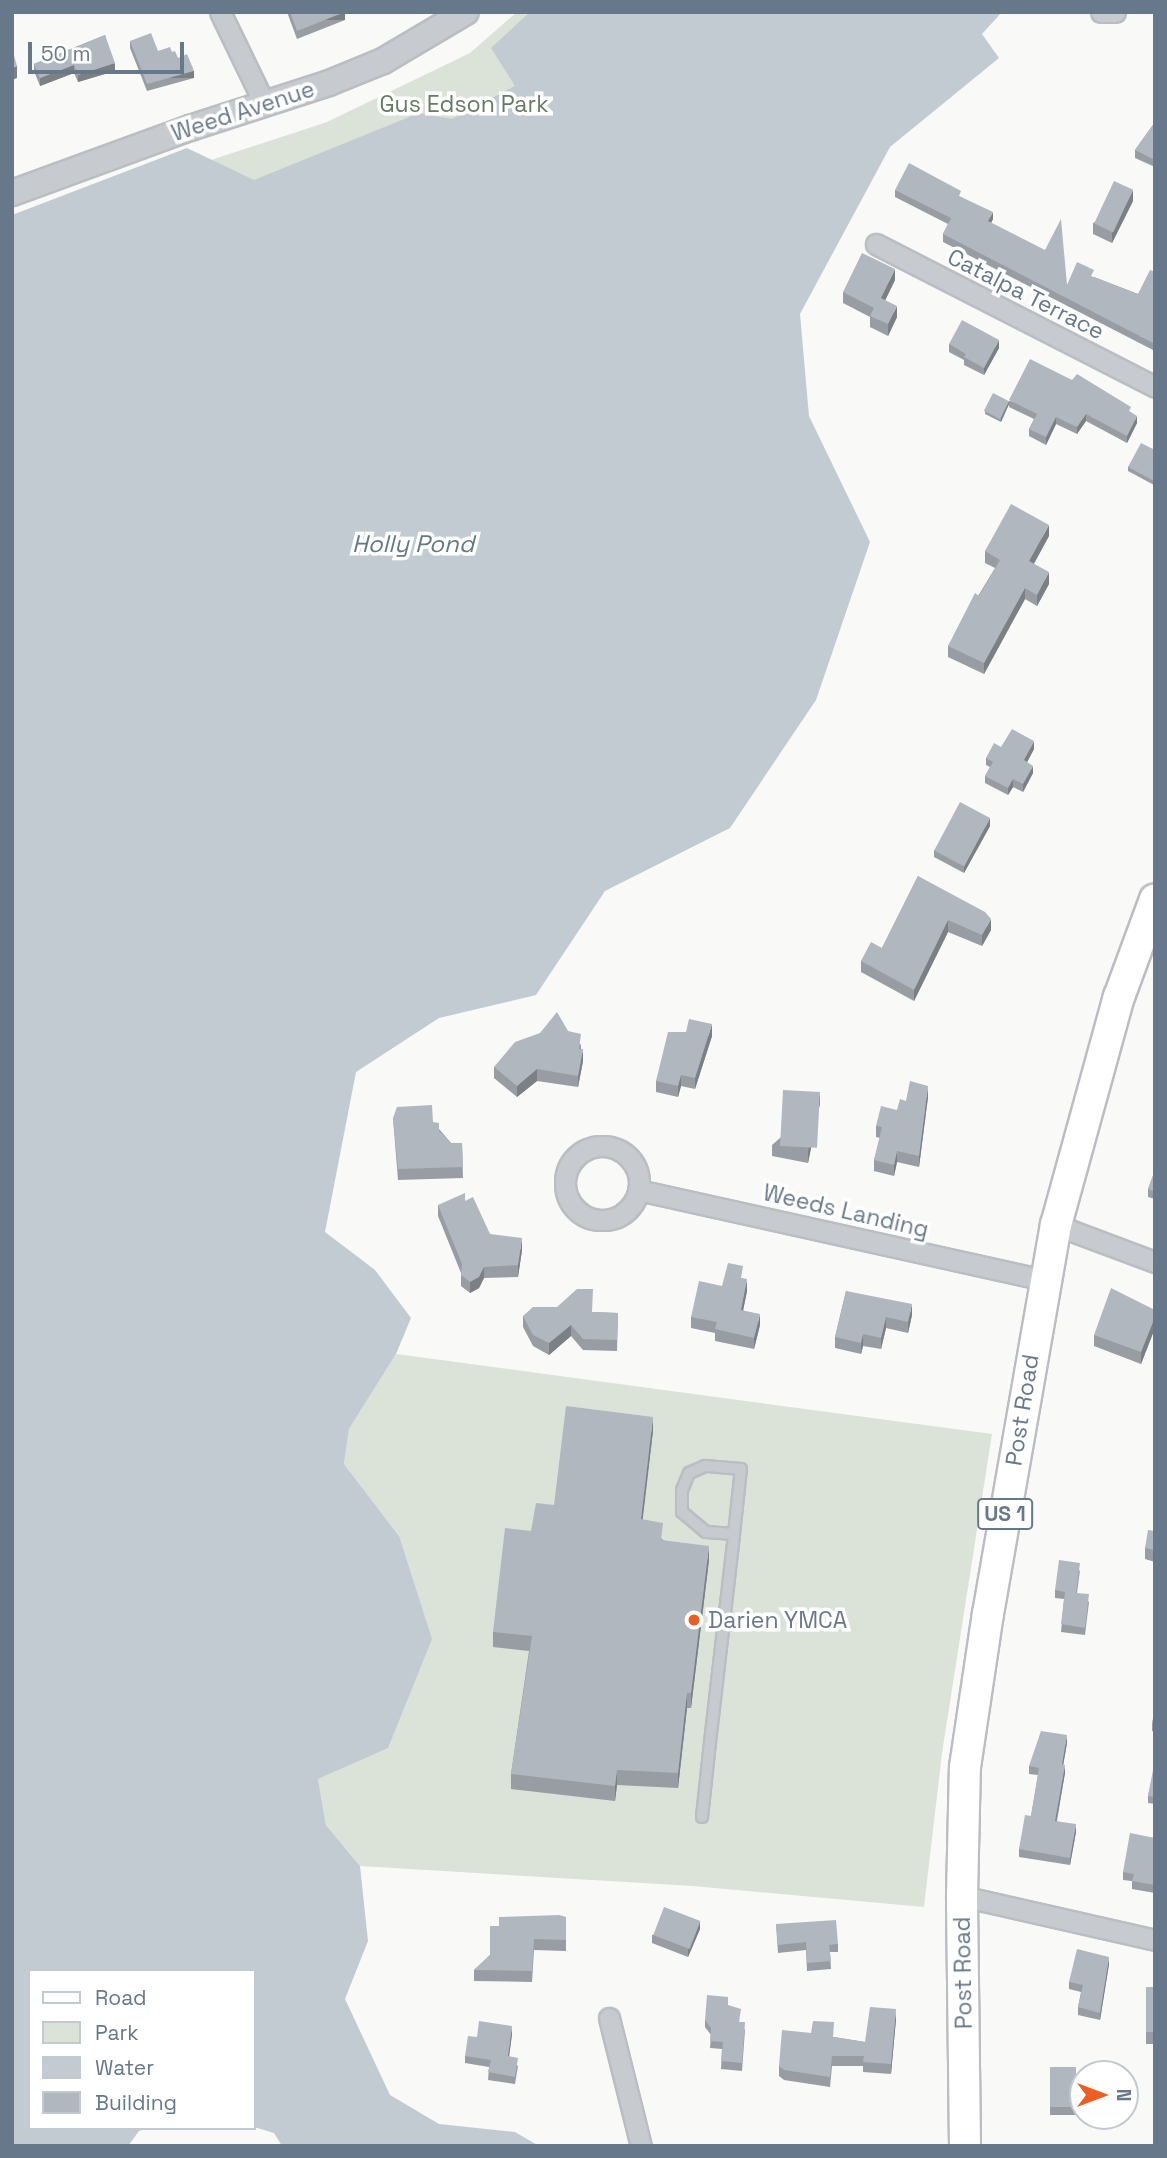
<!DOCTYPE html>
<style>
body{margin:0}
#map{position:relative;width:1167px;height:2158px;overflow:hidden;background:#f9f9f7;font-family:"Space Grotesk",sans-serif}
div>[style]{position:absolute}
.green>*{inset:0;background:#dbe2d8}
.water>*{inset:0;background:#c2cbd1}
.roads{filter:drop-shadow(2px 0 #babec2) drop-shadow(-2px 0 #babec2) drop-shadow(0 2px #babec2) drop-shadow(0 -2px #babec2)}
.service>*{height:10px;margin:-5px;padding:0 5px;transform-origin:5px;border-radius:5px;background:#c7cbcf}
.minor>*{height:19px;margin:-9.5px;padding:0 9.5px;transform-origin:9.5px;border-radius:9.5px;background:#c7cbcf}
.minor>.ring{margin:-9.5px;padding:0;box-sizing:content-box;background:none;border:19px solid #c7cbcf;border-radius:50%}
.tertiary>*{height:24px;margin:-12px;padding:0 12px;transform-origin:12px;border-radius:12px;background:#c7cbcf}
.primary>*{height:30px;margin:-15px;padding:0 15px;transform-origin:15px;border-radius:15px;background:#fff}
.wall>*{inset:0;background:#979da3;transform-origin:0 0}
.shaded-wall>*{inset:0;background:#7b8085;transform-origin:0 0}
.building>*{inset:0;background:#b0b7be;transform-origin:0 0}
.dots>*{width:19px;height:19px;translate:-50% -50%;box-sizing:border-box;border:4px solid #fff;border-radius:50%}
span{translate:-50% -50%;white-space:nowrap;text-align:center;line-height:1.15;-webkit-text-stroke:7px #fff;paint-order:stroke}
.shield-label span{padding:2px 5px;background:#fff;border:2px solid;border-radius:5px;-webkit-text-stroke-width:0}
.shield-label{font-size:21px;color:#67788a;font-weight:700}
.park-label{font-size:23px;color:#667a62}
.street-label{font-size:23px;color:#67788a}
.poi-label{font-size:23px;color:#67788a}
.left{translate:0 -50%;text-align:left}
.water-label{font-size:24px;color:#637a84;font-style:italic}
.frame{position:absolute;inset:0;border:14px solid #67788a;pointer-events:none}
.legend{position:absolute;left:28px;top:1969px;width:228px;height:161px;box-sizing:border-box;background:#fff;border:2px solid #c2c9d0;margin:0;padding:9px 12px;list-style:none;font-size:21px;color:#67788a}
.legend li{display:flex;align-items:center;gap:14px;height:35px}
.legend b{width:35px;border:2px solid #c2c9d0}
.north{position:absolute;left:1069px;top:2060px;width:70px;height:70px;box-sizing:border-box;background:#fff;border:2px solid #c2c9d0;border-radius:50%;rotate:90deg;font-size:19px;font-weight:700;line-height:28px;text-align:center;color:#67788a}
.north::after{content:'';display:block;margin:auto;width:24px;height:32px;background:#ee5d23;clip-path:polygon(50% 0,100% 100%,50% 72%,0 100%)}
.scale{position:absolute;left:28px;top:42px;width:156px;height:32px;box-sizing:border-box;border:4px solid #67788a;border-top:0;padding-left:9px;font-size:21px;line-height:24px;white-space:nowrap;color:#67788a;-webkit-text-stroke:5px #fff;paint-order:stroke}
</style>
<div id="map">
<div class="green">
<i style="clip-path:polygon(517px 12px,541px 12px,535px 99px,294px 200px,156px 178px,327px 122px,470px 53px)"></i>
<i style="clip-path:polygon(396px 1354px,992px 1434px,942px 1753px,924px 1907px,693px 1886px,360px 1866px,326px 1825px,318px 1779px,388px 1747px,399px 1536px,344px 1464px,349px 1429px)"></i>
</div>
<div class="water">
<i style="clip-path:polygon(530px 12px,1002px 12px,982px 34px,999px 58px,890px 147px,800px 314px,809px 416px,870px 542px,816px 700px,730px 828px,605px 891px,536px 995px,439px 1018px,356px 1072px,325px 1232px,375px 1270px,411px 1318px,396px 1354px,349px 1429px,344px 1464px,399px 1536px,432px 1639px,388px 1748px,318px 1779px,326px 1825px,360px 1866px,368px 1941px,345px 1999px,390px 2095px,439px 2124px,515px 2132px,539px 2146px,282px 2146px,274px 2133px,254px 2127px,254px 1971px,30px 1971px,30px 2128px,148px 2128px,139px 2131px,128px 2146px,12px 2146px,12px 215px,187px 148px,254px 180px,419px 113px,452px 119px,515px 86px,491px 48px)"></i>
</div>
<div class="roads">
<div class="service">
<i style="left:702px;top:1817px;width:66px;rotate:-83.9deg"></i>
<i style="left:709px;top:1751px;width:218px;rotate:-83.4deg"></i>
<i style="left:734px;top:1534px;width:65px;rotate:-83.9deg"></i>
<i style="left:741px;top:1469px;width:36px;rotate:-175deg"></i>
<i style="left:705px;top:1466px;width:17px;rotate:156deg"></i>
<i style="left:689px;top:1473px;width:18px;rotate:112deg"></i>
<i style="left:682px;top:1490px;width:22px;rotate:90deg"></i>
<i style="left:682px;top:1512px;width:31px;rotate:40deg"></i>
<i style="left:706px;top:1532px;width:28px;rotate:4deg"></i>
</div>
<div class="minor">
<i style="left:220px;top:12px;width:101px;rotate:64.2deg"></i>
<i style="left:1101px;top:12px;width:14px"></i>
<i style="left:876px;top:244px;width:314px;rotate:27.1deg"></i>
<i class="ring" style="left:565px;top:1146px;width:55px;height:55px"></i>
<i style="left:638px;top:1190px;width:415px;rotate:12.5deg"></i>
<i style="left:1056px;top:1225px;width:106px;rotate:20.5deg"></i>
<i style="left:962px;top:1896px;width:198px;rotate:12.8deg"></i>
<i style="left:609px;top:2018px;width:132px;rotate:76deg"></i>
</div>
<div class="tertiary">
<i style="left:12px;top:193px;width:189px;rotate:-20.1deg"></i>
<i style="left:190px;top:128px;width:146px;rotate:-17.9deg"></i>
<i style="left:329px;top:83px;width:58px;rotate:-22.2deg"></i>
<i style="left:383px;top:61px;width:96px;rotate:-30.6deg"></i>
</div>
<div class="primary">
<i style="left:965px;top:2146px;width:250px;rotate:-90.7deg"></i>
<i style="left:962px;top:1896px;width:129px;rotate:-88.7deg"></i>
<i style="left:965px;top:1767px;width:155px;rotate:-81.5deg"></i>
<i style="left:988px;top:1614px;width:395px;rotate:-80.1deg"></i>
<i style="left:1056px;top:1225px;width:237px;rotate:-74.6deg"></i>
<i style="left:1119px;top:997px;width:104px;rotate:-69.8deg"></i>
</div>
</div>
<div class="wall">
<i style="clip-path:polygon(287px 12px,345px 12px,345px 20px,297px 39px)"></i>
<i style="clip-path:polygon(105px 35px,115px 71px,78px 82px,74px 73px,40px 86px,34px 71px,34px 64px)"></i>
<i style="clip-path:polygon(130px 41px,158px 51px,172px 52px,178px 58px,194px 78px,147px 91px,130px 48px)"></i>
<i style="clip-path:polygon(1155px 122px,1155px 167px,1135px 158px,1135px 150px)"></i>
<i style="clip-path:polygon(895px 190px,961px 197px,993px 219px,991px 223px,1067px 285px,1094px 277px,1138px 294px,1155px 272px,1155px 351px,943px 242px,943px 234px,948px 224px,895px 197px)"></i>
<i style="clip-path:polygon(1133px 201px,1112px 243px,1093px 234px,1093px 223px)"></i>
<i style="clip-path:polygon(895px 280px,885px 300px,897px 317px,888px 336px,870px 327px,870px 317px,843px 303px,843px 292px)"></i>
<i style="clip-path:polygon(949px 344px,999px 348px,984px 375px,964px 365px,964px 360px,949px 352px)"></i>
<i style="clip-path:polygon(1009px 401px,1131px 412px,1137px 423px,1127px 443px,1086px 421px,1077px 434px,1056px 424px,1046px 445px,1029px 436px,1029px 429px,1034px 419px,1009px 407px,1009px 404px,1001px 422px,985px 414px,985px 411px)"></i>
<i style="clip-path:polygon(1155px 450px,1155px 483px,1154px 485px,1128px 471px,1128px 467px)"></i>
<i style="clip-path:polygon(1049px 536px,1034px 564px,1049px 584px,1037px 606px,1025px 599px,984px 674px,948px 657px,948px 646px,995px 568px,985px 563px,985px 551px)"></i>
<i style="clip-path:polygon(1001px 747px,1034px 749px,1027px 762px,1033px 773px,1023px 792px,1013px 787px,1008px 795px,985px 783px,985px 776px,990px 767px,986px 765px,986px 758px)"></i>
<i style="clip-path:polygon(990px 826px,964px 873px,934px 857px,934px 850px)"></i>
<i style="clip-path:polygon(918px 876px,991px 930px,982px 946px,948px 932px,914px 1001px,861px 972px,861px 961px,882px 948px)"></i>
<i style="clip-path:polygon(568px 1031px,581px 1045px,581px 1049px,583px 1061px,578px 1087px,537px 1081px,517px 1097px,494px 1078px,494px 1067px)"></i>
<i style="clip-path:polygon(686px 1032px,712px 1036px,695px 1089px,681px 1086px,678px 1097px,656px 1092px,656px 1081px)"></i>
<i style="clip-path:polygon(928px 1097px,919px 1167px,897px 1162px,894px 1176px,874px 1171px,874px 1160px,880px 1138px,876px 1137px,876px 1126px,897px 1110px,906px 1101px)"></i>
<i style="clip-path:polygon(820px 1103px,808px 1163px,772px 1156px,772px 1145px)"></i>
<i style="clip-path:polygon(393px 1118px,433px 1122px,451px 1143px,462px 1143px,463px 1178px,398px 1180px)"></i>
<i style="clip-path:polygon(1155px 1170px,1155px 1199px,1148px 1197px,1148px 1189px)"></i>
<i style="clip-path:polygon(465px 1201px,490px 1234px,522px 1250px,518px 1277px,484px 1278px,479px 1288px,470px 1293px,461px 1286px,461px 1273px,438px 1216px,438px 1205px)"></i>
<i style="clip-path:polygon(743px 1278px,747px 1291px,743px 1310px,760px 1325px,754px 1349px,715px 1341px,715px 1333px,691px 1328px,691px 1317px,722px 1286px)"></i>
<i style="clip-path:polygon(846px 1291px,912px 1315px,908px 1333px,886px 1328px,881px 1349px,863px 1346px,861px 1354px,835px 1348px,835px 1337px)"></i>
<i style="clip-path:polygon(1155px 1310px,1155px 1328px,1141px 1364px,1094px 1346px,1094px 1335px)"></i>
<i style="clip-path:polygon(592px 1312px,618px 1313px,617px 1351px,583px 1350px,571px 1336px,549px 1355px,533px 1346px,523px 1327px,523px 1316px)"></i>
<i style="clip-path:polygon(653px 1431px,642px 1520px,663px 1540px,709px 1560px,691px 1708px,687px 1708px,678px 1788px,617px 1785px,615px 1801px,511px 1789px,511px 1774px,529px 1651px,493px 1647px,493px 1632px,531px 1531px,554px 1505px)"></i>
<i style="clip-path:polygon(1155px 1531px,1155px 1562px,1145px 1559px,1145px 1548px)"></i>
<i style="clip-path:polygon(1080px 1570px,1077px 1593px,1089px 1602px,1085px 1635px,1061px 1632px,1064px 1599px,1055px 1598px,1055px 1590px)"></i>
<i style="clip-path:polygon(1155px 1711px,1155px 1732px,1152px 1731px,1152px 1723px)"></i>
<i style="clip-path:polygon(1067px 1743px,1063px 1765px,1065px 1773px,1057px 1821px,1076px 1832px,1070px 1865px,1019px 1857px,1019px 1849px,1031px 1816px,1038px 1775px,1029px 1774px,1029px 1766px)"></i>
<i style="clip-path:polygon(1155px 1765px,1155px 1804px,1148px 1803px,1148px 1796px)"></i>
<i style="clip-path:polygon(1155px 1838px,1155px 1893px,1132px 1889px,1132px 1881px,1123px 1880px,1123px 1872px)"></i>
<i style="clip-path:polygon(566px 1917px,566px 1951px,534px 1950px,532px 1982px,474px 1981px,474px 1970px,490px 1955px,499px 1926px)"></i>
<i style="clip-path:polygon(776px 1924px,838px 1944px,838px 1952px,830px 1952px,831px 1969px,807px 1971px,806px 1950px,778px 1953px)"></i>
<i style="clip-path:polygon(700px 1929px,688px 1957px,652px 1943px,652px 1935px)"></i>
<i style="clip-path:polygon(1109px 1964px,1100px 2020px,1078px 2015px,1078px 2007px,1081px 1992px,1069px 1989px,1069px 1982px)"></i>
<i style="left:1146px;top:1987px;width:9px;height:57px"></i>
<i style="clip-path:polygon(728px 2005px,745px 2030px,742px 2071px,721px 2069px,722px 2049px,710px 2048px,711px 2035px,705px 2027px,705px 2020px)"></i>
<i style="clip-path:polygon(896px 2019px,891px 2074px,863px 2072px,863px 2066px,832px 2066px,830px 2087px,784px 2080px,779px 2076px,779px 2066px,834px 2037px,865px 2042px)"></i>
<i style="clip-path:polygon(512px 2034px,509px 2057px,518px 2066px,515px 2084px,488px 2080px,489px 2067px,465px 2063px,465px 2056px,477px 2037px)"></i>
<i style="left:1050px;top:2067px;width:26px;height:48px"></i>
</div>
<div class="shaded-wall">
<i style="left:345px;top:12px;width:8px;height:52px;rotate:90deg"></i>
<i style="clip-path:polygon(115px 63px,115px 71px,78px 82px,78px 75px)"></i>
<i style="clip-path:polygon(74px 65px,74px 73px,40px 86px,40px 78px)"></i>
<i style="clip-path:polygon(17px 66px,17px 78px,12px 80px,12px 68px)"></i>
<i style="left:194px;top:71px;width:7px;height:49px;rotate:90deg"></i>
<i style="clip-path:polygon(1133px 190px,1133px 201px,1112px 243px,1112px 231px)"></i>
<i style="clip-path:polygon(993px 212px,993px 219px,988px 229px,988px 221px)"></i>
<i style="clip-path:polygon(895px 269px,895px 280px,881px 309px,881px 298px)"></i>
<i style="clip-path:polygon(897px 306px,897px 317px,888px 336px,888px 324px)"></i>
<i style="clip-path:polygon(999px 340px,999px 348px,984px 375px,984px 368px)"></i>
<i style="clip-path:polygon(1009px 401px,1009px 404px,1001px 422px,1001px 418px)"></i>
<i style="clip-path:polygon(1086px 414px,1086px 421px,1077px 434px,1077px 427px)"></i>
<i style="clip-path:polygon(1137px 416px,1137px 423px,1127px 443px,1127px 436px)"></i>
<i style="clip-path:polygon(1056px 417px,1056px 424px,1046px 445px,1046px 437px)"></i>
<i style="clip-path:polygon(1049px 525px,1049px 536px,1029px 572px,1029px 561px)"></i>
<i style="clip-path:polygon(1049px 572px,1049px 584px,1037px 606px,1037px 595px)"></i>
<i style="clip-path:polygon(1025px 588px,1025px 599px,984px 674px,984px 663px)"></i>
<i style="clip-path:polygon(1034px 741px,1034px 749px,1024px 768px,1024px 760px)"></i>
<i style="clip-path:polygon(1033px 766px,1033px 773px,1023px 792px,1023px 784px)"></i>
<i style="clip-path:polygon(1013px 779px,1013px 787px,1008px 795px,1008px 788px)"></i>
<i style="clip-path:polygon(990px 818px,990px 826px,964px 873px,964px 866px)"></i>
<i style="clip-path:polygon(991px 919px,991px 930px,982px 946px,982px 935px)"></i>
<i style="clip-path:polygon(948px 920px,948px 932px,914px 1001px,914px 990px)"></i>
<i style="clip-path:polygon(712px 1024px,712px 1036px,695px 1089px,695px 1078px)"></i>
<i style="clip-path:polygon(583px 1049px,583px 1061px,578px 1087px,578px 1076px)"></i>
<i style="clip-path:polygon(537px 1069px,537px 1081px,517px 1097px,517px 1086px)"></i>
<i style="clip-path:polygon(681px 1075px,681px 1086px,678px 1097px,678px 1086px)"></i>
<i style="clip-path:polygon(928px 1086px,928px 1097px,919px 1167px,919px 1156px)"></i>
<i style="clip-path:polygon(820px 1092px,820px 1103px,808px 1163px,808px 1152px)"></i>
<i style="clip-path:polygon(897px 1151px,897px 1162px,894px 1176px,894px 1165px)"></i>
<i style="clip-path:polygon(522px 1238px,522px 1250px,518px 1277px,518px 1265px)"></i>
<i style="clip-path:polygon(484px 1267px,484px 1278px,479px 1288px,470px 1293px,470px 1282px)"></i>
<i style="clip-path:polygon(747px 1279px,747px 1291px,741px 1321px,741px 1310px)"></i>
<i style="clip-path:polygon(912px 1304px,912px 1315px,908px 1333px,908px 1322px)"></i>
<i style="clip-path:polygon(760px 1314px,760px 1325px,754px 1349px,754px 1338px)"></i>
<i style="clip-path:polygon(886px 1317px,886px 1328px,881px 1349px,881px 1338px)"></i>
<i style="clip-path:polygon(1155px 1317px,1155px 1328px,1141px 1364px,1141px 1352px)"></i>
<i style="clip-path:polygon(571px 1325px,571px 1336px,549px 1355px,549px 1343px)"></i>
<i style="clip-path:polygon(863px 1334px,863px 1346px,861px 1354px,861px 1343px)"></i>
<i style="clip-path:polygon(653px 1417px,653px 1431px,641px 1534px,641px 1519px)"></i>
<i style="clip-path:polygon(709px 1546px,709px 1560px,691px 1708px,691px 1693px)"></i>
<i style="clip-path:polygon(687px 1693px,687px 1708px,678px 1788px,678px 1773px)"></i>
<i style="clip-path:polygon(1067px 1735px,1067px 1743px,1062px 1772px,1062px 1764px)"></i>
<i style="clip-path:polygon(1065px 1765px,1065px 1773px,1055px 1828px,1055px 1821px)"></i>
<i style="clip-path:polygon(617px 1770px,617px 1785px,615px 1801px,615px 1786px)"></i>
<i style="clip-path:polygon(1076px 1824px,1076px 1832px,1070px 1865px,1070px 1858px)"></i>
<i style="clip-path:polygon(700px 1921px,700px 1929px,688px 1957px,688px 1950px)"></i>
<i style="clip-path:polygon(1109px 1957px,1109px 1964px,1100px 2020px,1100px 2013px)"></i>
<i style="clip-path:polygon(896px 2009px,896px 2019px,891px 2074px,891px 2064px)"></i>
<i style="clip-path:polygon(512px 2026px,512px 2034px,508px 2064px,508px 2056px)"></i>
</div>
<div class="building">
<i style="clip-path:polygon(290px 12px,345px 12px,297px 31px)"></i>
<i style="clip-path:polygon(151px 33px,158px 51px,170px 47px,172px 52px,175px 51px,178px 58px,187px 54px,194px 71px,147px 84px,130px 41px)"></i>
<i style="clip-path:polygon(105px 35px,115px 63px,78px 75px,74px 65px,40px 78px,34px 64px)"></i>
<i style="clip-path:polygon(12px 48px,17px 66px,12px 68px)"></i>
<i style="clip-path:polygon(1155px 122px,1155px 160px,1135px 150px)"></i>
<i style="clip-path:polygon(909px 163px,961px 191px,959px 196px,993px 212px,988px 221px,1045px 250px,1061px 219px,1067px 285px,1077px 262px,1094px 270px,1091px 276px,1138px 294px,1150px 270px,1155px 272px,1155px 344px,943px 234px,951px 218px,895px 190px)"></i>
<i style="left:1114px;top:181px;width:21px;height:47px;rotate:25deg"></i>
<i style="clip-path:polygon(862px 253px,895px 269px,881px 298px,897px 306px,888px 324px,870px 316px,874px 308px,843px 292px)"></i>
<i style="clip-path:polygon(962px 320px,999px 340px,984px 368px,964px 357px,966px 354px,949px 344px)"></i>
<i style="clip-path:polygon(1030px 359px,1072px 380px,1077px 374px,1131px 407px,1129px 411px,1137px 416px,1127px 436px,1086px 414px,1077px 427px,1056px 417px,1046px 437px,1029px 429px,1037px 414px,1009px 400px)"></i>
<i style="left:993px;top:393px;width:18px;height:20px;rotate:27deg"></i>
<i style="clip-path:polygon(1141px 443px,1155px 450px,1154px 481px,1128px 467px)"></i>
<i style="clip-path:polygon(1011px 504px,1049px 525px,1029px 561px,1049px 572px,1037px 595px,1025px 588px,984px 663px,948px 646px,975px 593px,979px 596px,1000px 560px,985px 551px)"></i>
<i style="clip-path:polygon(1012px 729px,1034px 741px,1024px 760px,1033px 766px,1023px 784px,1013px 779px,1008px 788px,985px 776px,993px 762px,986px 758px,994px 743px,1001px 747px)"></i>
<i style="left:960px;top:802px;width:34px;height:55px;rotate:28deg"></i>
<i style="clip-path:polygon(918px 876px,985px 912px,991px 919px,982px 935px,948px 920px,914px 990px,861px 961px,871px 942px,882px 948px)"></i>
<i style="clip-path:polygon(557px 1012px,568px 1031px,581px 1034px,579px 1049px,583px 1049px,578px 1076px,537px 1069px,517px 1086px,494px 1067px,515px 1042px,540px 1033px)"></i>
<i style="clip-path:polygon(689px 1019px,712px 1024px,695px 1078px,681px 1075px,678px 1086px,656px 1081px,668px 1032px,686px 1032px)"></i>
<i style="clip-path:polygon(910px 1081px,928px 1086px,919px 1156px,897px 1151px,894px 1165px,874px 1160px,882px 1127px,876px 1126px,881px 1106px,897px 1110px,900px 1099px,906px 1101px)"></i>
<i style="left:783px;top:1090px;width:37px;height:56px;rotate:3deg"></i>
<i style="clip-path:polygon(432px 1105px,433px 1122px,439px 1123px,439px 1131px,451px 1143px,462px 1143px,463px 1167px,398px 1169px,393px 1118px,397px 1107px)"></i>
<i style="clip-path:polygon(1155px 1170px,1155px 1192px,1148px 1189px)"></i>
<i style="clip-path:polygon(465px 1193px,465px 1201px,473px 1197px,490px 1234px,522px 1238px,518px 1265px,484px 1267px,479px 1277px,470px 1282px,461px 1275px,462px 1264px,438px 1205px)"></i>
<i style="clip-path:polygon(728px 1263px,743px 1266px,741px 1278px,747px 1279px,741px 1310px,760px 1314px,754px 1338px,715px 1329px,717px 1322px,691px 1317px,699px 1281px,722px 1286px)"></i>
<i style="clip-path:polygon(1111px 1288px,1155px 1310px,1155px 1317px,1141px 1352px,1094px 1335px)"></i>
<i style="clip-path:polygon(577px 1289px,593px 1289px,592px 1312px,618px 1313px,617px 1340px,583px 1339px,571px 1325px,549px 1343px,533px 1335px,523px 1316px,533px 1307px,557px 1307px)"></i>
<i style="clip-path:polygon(846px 1291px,912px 1304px,908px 1322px,886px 1317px,881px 1338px,863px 1334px,861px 1343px,835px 1337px)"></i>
<i style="clip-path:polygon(566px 1406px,653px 1417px,641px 1519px,663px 1523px,661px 1540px,709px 1546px,691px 1693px,687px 1693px,678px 1773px,617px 1770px,615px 1786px,511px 1774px,532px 1636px,493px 1632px,505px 1528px,531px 1531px,536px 1503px,554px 1505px)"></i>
<i style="clip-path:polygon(1148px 1530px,1155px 1531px,1155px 1550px,1145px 1548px)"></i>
<i style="clip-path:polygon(1059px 1560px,1080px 1563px,1076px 1593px,1089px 1594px,1085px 1628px,1061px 1624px,1065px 1592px,1055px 1590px)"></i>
<i style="clip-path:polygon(1155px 1711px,1155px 1724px,1152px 1723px)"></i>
<i style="clip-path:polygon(1041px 1731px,1067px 1735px,1062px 1764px,1065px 1765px,1055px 1821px,1076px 1824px,1070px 1858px,1019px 1849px,1025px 1815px,1031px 1816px,1039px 1768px,1029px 1766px)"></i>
<i style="clip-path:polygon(1154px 1765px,1155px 1765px,1155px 1797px,1148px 1796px)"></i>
<i style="clip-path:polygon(1130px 1833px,1155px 1838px,1155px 1885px,1132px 1881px,1134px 1874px,1123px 1872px)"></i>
<i style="left:664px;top:1907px;width:39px;height:30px;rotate:21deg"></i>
<i style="clip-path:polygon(559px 1915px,566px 1917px,566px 1940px,534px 1939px,532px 1971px,474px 1970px,490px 1955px,490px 1926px,499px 1926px,499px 1917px)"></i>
<i style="clip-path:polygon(836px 1920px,838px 1944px,829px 1945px,831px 1961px,807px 1963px,806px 1942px,778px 1945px,776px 1924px)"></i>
<i style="clip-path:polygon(1077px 1949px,1109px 1957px,1100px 2013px,1078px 2007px,1083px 1985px,1069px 1982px)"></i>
<i style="left:1146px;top:1987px;width:9px;height:45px"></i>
<i style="clip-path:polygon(707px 1995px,728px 1997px,728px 2005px,741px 2009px,739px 2022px,745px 2022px,742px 2063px,721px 2061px,723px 2042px,710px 2041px,711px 2028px,705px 2020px)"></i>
<i style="clip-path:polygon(870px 2007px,896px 2009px,891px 2064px,863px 2062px,864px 2056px,832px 2056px,830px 2077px,784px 2070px,779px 2066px,782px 2030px,811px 2033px,813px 2021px,834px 2022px,833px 2037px,865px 2042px)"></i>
<i style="clip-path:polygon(479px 2021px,512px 2026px,508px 2056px,518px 2058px,515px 2077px,488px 2072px,491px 2060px,465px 2056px,468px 2036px,477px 2037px)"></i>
<i style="left:1050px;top:2067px;width:26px;height:40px"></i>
</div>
<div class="dots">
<i style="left:694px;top:1620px;background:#ee5d23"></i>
</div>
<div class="shield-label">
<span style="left:1005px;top:1514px">US 1</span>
</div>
<div class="park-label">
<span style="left:464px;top:104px">Gus Edson Park</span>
</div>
<div class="street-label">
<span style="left:243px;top:111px;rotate:-18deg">Weed Avenue</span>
<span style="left:1026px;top:294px;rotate:27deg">Catalpa Terrace</span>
<span style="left:846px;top:1211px;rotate:13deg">Weeds Landing</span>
<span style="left:1022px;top:1410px;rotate:-81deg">Post Road</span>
<span style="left:963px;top:1973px;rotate:-91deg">Post Road</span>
</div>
<div class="poi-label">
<span class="left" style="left:708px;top:1620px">Darien YMCA</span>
</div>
<div class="water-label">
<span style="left:413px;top:544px">Holly Pond</span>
</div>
<div class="frame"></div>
<ul class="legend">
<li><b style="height:9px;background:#fff"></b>Road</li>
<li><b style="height:19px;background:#dbe2d8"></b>Park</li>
<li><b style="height:19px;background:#c2cbd1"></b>Water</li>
<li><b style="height:19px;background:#b0b7be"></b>Building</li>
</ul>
<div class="north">N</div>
<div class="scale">50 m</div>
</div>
